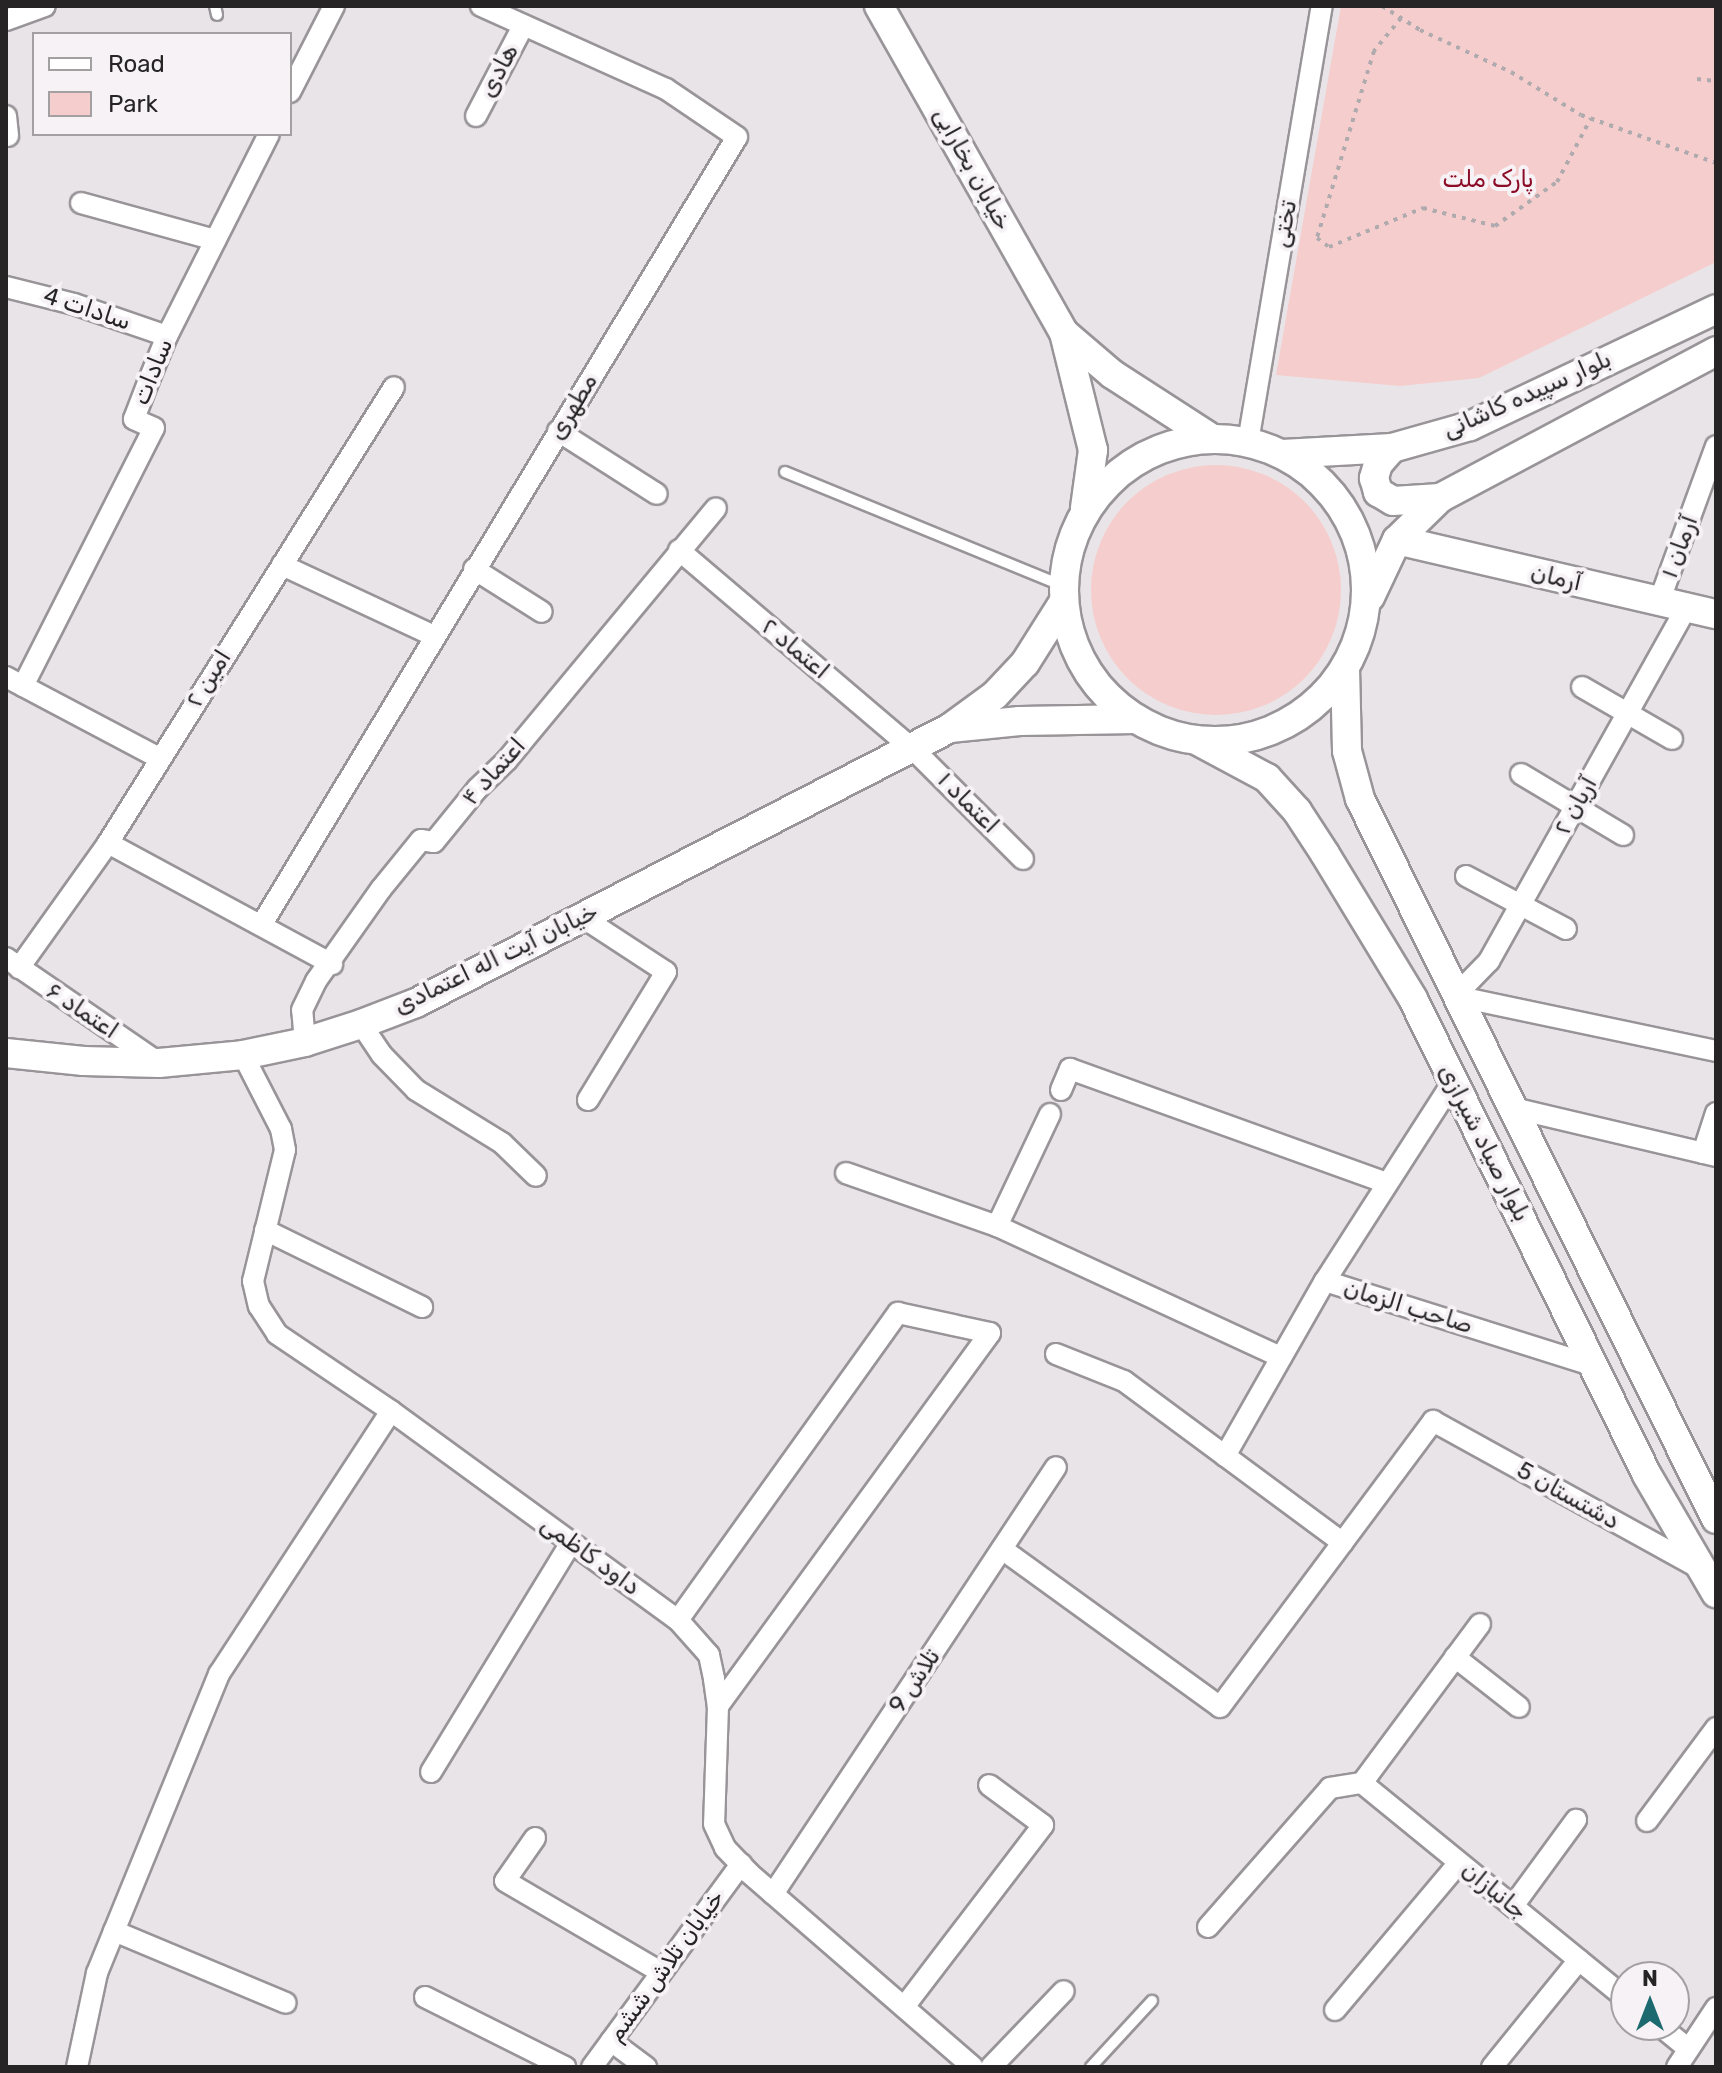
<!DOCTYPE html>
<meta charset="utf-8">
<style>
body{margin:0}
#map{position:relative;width:1722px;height:2073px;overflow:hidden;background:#e9e4e8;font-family:Rubik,Vazirmatn,sans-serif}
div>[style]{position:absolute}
.green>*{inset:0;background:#f6cdcd}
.round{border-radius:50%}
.path>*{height:4px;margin-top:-2px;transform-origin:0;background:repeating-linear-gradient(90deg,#aeaaad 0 4px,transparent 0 10px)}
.roads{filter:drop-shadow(2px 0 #989498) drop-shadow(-2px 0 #989498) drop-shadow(0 2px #989498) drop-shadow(0 -2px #989498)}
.lane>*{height:10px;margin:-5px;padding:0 5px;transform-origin:5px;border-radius:5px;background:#fff}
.street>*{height:20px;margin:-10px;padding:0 10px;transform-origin:10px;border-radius:10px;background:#fff}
.secondary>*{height:28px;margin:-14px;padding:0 14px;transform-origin:14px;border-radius:14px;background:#fff}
.secondary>.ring{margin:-14px;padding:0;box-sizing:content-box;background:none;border:28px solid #fff;border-radius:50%}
span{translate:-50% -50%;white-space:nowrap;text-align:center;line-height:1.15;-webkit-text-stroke:8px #f6f2f5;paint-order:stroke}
.street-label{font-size:24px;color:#262425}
.park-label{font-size:24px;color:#8c0c28}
.frame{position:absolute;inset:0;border:8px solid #262425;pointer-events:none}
.legend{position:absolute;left:32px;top:32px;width:260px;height:104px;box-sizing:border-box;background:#f6f2f5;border:2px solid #a3a0a2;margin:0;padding:10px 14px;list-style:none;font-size:24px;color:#262425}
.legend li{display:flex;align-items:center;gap:16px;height:40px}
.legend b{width:40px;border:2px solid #a3a0a2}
.north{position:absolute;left:1610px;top:1961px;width:80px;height:80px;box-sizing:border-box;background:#f6f2f5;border:2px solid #a3a0a2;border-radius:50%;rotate:0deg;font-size:22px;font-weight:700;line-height:32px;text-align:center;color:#262425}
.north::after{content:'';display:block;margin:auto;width:28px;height:36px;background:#1d6970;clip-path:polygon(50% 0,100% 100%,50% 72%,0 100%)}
</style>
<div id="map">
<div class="green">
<i style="clip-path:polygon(1341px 6px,1716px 6px,1716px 262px,1479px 378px,1400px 386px,1276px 375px)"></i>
<i class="round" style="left:1091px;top:465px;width:250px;height:250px"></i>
</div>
<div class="path">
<i style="left:1382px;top:6px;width:45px;rotate:32.3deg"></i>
<i style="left:1420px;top:30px;width:100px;rotate:24.8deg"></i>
<i style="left:1511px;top:72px;width:82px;rotate:31.6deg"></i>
<i style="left:1581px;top:115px;width:143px;rotate:19.6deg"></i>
<i style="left:1401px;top:18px;width:43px;rotate:129.3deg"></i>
<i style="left:1374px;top:51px;width:195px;rotate:107deg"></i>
<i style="left:1317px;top:238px;width:15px;rotate:37deg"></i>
<i style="left:1329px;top:247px;width:102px;rotate:-22.5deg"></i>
<i style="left:1423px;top:208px;width:74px;rotate:14deg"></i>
<i style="left:1495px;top:226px;width:76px;rotate:-35.4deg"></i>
<i style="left:1557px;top:182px;width:72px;rotate:-62deg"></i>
<i style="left:1697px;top:79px;width:19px;rotate:6deg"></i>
</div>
<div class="roads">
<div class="lane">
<i style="left:215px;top:6px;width:9px;rotate:77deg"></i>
<i style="left:785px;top:472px;width:300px;rotate:22.3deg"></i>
<i style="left:1091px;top:2067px;width:90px;rotate:-47.3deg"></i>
</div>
<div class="street">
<i style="left:6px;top:20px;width:41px;rotate:-19.7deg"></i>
<i style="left:290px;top:92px;width:97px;rotate:-62.9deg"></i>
<i style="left:6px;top:116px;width:20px;rotate:84deg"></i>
<i style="left:476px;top:116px;width:102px;rotate:-62.4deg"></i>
<i style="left:81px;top:203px;width:139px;rotate:15.4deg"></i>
<i style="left:6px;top:287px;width:70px;rotate:14deg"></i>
<i style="left:74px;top:304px;width:98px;rotate:19deg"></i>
<i style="left:558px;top:431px;width:117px;rotate:32.5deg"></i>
<i style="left:1248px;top:442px;width:442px;rotate:-80.4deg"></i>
<i style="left:679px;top:550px;width:306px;rotate:40.4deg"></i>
<i style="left:912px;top:748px;width:157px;rotate:45deg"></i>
<i style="left:282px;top:565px;width:168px;rotate:25deg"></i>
<i style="left:474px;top:569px;width:80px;rotate:32.3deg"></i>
<i style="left:1659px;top:602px;width:166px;rotate:-69.9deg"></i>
<i style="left:6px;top:677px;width:173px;rotate:27.9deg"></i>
<i style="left:23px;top:686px;width:289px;rotate:-63.1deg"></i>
<i style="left:154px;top:428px;width:22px;rotate:-156deg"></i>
<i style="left:134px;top:419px;width:42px;rotate:-69deg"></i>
<i style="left:149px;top:380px;width:48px;rotate:-67.8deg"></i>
<i style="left:167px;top:336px;width:226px;rotate:-63.2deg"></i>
<i style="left:1582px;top:687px;width:104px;rotate:30deg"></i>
<i style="left:1521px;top:774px;width:119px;rotate:30.9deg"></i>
<i style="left:108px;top:843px;width:255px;rotate:28.4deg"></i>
<i style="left:1466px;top:876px;width:113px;rotate:27.9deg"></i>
<i style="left:582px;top:917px;width:100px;rotate:33.2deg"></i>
<i style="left:666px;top:972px;width:150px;rotate:121.4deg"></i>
<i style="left:262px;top:924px;width:919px;rotate:-58.89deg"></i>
<i style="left:737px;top:137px;width:86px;rotate:-145.9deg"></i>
<i style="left:666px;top:89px;width:203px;rotate:-155.8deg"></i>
<i style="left:6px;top:958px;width:186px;rotate:34.5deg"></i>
<i style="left:19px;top:968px;width:153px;rotate:-54.5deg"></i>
<i style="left:108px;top:843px;width:538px;rotate:-57.9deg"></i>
<i style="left:1455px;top:996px;width:49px;rotate:-45.8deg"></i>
<i style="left:1489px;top:961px;width:403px;rotate:-60.8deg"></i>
<i style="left:1455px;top:996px;width:267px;rotate:11.9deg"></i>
<i style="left:361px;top:1024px;width:37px;rotate:56deg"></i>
<i style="left:382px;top:1055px;width:49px;rotate:45.8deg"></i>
<i style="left:416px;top:1090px;width:101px;rotate:31.6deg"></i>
<i style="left:502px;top:1143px;width:47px;rotate:44.1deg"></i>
<i style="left:305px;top:1042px;width:32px;rotate:-95deg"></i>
<i style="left:302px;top:1010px;width:32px;rotate:-64deg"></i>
<i style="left:316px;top:981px;width:113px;rotate:-54.8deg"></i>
<i style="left:381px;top:889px;width:63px;rotate:-50.8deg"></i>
<i style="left:421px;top:840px;width:13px;rotate:9deg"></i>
<i style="left:434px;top:842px;width:68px;rotate:-50.9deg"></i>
<i style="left:477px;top:789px;width:42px;rotate:-44deg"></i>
<i style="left:507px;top:760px;width:327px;rotate:-50.3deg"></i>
<i style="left:243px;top:1055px;width:83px;rotate:62.8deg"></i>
<i style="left:281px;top:1129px;width:21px;rotate:79deg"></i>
<i style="left:285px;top:1150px;width:135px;rotate:103.7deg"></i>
<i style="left:253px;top:1281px;width:26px;rotate:77deg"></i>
<i style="left:259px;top:1306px;width:33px;rotate:57deg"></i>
<i style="left:277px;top:1334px;width:138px;rotate:34deg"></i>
<i style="left:391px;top:1411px;width:355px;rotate:36.1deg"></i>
<i style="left:678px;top:1620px;width:47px;rotate:48.5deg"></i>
<i style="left:709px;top:1655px;width:25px;rotate:78deg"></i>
<i style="left:714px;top:1679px;width:27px;rotate:82deg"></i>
<i style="left:718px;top:1706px;width:118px;rotate:91.9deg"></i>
<i style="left:714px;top:1824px;width:26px;rotate:65deg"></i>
<i style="left:725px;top:1848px;width:35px;rotate:46deg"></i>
<i style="left:749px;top:1873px;width:296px;rotate:40.9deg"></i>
<i style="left:1061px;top:1090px;width:23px;rotate:-67deg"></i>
<i style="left:1070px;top:1069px;width:337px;rotate:19.8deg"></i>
<i style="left:1513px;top:1108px;width:209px;rotate:13.3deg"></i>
<i style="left:1050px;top:1114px;width:124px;rotate:115.3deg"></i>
<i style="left:997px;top:1226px;width:313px;rotate:24.8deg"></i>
<i style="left:1703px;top:1153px;width:42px;rotate:-72deg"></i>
<i style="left:846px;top:1173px;width:160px;rotate:19.3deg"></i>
<i style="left:265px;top:1230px;width:175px;rotate:26.1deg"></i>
<i style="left:1325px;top:1281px;width:235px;rotate:-57.3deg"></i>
<i style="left:1056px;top:1354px;width:73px;rotate:21.7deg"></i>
<i style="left:1124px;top:1381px;width:272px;rotate:36.5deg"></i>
<i style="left:1225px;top:1456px;width:202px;rotate:-60.3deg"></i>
<i style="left:1325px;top:1281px;width:280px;rotate:17.5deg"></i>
<i style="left:1002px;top:1549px;width:269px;rotate:35.9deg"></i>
<i style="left:1220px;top:1707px;width:357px;rotate:-53.3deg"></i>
<i style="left:1433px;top:1421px;width:306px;rotate:28.9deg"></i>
<i style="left:678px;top:1620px;width:378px;rotate:-54.4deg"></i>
<i style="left:898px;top:1313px;width:94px;rotate:12.3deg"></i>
<i style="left:990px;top:1333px;width:462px;rotate:126.1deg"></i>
<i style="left:1455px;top:1657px;width:81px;rotate:38deg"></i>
<i style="left:431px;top:1772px;width:268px;rotate:-58.6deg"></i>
<i style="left:1362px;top:1783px;width:340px;rotate:39.2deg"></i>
<i style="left:1647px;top:1821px;width:116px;rotate:-53.4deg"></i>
<i style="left:535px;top:1838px;width:52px;rotate:124.9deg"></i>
<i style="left:505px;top:1881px;width:178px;rotate:30.3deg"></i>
<i style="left:773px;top:1894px;width:512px;rotate:-56.47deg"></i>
<i style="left:1513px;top:1906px;width:107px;rotate:-53.8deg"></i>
<i style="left:1208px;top:1927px;width:185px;rotate:-48.7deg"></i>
<i style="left:1330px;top:1788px;width:32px;rotate:-9deg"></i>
<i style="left:1362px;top:1783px;width:198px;rotate:-53.4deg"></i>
<i style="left:114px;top:1931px;width:186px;rotate:22.7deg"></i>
<i style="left:425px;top:1997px;width:157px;rotate:26.6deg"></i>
<i style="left:904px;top:2007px;width:229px;rotate:-52.6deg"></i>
<i style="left:1043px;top:1825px;width:67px;rotate:-143.5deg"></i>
<i style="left:1335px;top:2010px;width:192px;rotate:-49.9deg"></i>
<i style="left:1659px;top:2025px;width:38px;rotate:39deg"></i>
<i style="left:611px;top:2041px;width:44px;rotate:36.6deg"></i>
<i style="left:77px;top:2067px;width:96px;rotate:-78deg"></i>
<i style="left:97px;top:1973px;width:323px;rotate:-67.8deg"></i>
<i style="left:219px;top:1674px;width:314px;rotate:-56.8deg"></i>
<i style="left:592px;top:2067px;width:252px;rotate:-53.7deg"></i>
<i style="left:991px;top:2067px;width:105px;rotate:-46.2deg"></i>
<i style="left:1492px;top:2067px;width:138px;rotate:-50.9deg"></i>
<i style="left:1677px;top:2067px;width:71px;rotate:-56.5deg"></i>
</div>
<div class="secondary">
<i style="left:879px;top:6px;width:376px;rotate:60.5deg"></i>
<i style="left:1064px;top:333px;width:121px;rotate:76.1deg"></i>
<i style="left:1093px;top:450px;width:59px;rotate:97.9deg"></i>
<i style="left:1064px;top:333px;width:63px;rotate:40.5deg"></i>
<i style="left:1112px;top:374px;width:118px;rotate:32.9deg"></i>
<i class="ring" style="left:1064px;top:439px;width:274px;height:274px"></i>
<i style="left:1392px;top:448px;width:21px;rotate:131deg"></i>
<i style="left:1378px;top:464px;width:15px;rotate:106deg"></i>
<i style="left:1374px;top:478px;width:15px;rotate:74deg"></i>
<i style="left:1378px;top:492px;width:17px;rotate:31deg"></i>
<i style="left:1393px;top:501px;width:47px;rotate:-3.7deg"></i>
<i style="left:1282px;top:454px;width:110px;rotate:-3.1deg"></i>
<i style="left:1392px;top:448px;width:81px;rotate:-15.8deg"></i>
<i style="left:1470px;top:426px;width:272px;rotate:-25.4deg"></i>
<i style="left:1397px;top:540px;width:327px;rotate:13.1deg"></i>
<i style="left:1370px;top:597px;width:63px;rotate:-64.7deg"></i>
<i style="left:1397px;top:540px;width:60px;rotate:-44.3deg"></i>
<i style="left:1440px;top:498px;width:313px;rotate:-28deg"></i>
<i style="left:1063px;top:603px;width:71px;rotate:122.3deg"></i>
<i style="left:1025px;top:663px;width:44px;rotate:133.2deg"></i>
<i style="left:995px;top:695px;width:56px;rotate:143.7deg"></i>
<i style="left:950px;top:728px;width:70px;rotate:-5.7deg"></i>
<i style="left:1020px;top:721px;width:116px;rotate:-1deg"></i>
<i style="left:1345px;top:668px;width:83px;rotate:88.6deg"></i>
<i style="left:1347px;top:751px;width:50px;rotate:74.8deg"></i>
<i style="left:1360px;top:799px;width:803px;rotate:63.69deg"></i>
<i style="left:1196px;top:740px;width:81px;rotate:28.2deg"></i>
<i style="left:1267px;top:778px;width:45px;rotate:47.7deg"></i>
<i style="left:1297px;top:811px;width:51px;rotate:56.9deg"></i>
<i style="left:1325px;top:854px;width:170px;rotate:58.7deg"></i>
<i style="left:1413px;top:999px;width:530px;rotate:63.82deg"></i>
<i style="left:1647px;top:1475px;width:137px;rotate:59.7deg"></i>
<i style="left:6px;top:1053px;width:78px;rotate:5.9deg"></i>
<i style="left:84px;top:1061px;width:75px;rotate:1.5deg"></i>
<i style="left:159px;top:1063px;width:84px;rotate:-5.4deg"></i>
<i style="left:243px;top:1055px;width:63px;rotate:-11.8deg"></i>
<i style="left:305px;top:1042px;width:59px;rotate:-17.8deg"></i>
<i style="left:361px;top:1024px;width:59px;rotate:-20.9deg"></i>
<i style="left:416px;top:1003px;width:601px;rotate:-27.25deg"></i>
</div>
</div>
<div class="street-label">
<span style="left:499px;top:71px;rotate:-62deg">هادی</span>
<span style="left:972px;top:169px;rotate:61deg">خیابان بخارایی</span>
<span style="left:1285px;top:224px;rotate:-80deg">تختی</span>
<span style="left:87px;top:309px;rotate:18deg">سادات 4</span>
<span style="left:153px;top:372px;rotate:-68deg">سادات</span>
<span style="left:1527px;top:395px;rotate:-24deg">بلوار سپیده کاشانی</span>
<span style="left:573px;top:407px;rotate:-59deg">مطهری</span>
<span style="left:1680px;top:547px;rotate:-70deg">آرمان ۱</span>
<span style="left:1556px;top:578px;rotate:13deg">آرمان</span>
<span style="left:795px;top:649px;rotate:40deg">اعتماد ۲</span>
<span style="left:209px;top:679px;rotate:-58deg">امین ۲</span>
<span style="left:494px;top:772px;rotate:-48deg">اعتماد ۴</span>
<span style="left:968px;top:803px;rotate:45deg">اعتماد ۱</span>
<span style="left:1576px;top:806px;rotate:-61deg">آریان ۲</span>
<span style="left:496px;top:959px;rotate:-26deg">خیابان آیت اله اعتمادی</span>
<span style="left:82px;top:1011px;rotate:34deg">اعتماد ۶</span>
<span style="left:1484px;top:1143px;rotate:63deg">بلوار صیاد شیرازی</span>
<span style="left:1408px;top:1307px;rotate:17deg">صاحب الزمان</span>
<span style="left:1568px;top:1496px;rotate:29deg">دشتستان 5</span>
<span style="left:590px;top:1556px;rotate:36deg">داود کاظمی</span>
<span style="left:915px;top:1681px;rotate:-56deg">تلاش 9</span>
<span style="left:1494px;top:1891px;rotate:39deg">جانبازان</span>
<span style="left:666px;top:1966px;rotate:-54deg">خیابان تلاش ششم</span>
</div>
<div class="park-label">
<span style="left:1488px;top:180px">پارک ملت</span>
</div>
<div class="frame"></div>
<ul class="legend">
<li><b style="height:10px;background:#fff"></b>Road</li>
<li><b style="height:22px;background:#f6cdcd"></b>Park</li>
</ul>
<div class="north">N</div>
</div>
